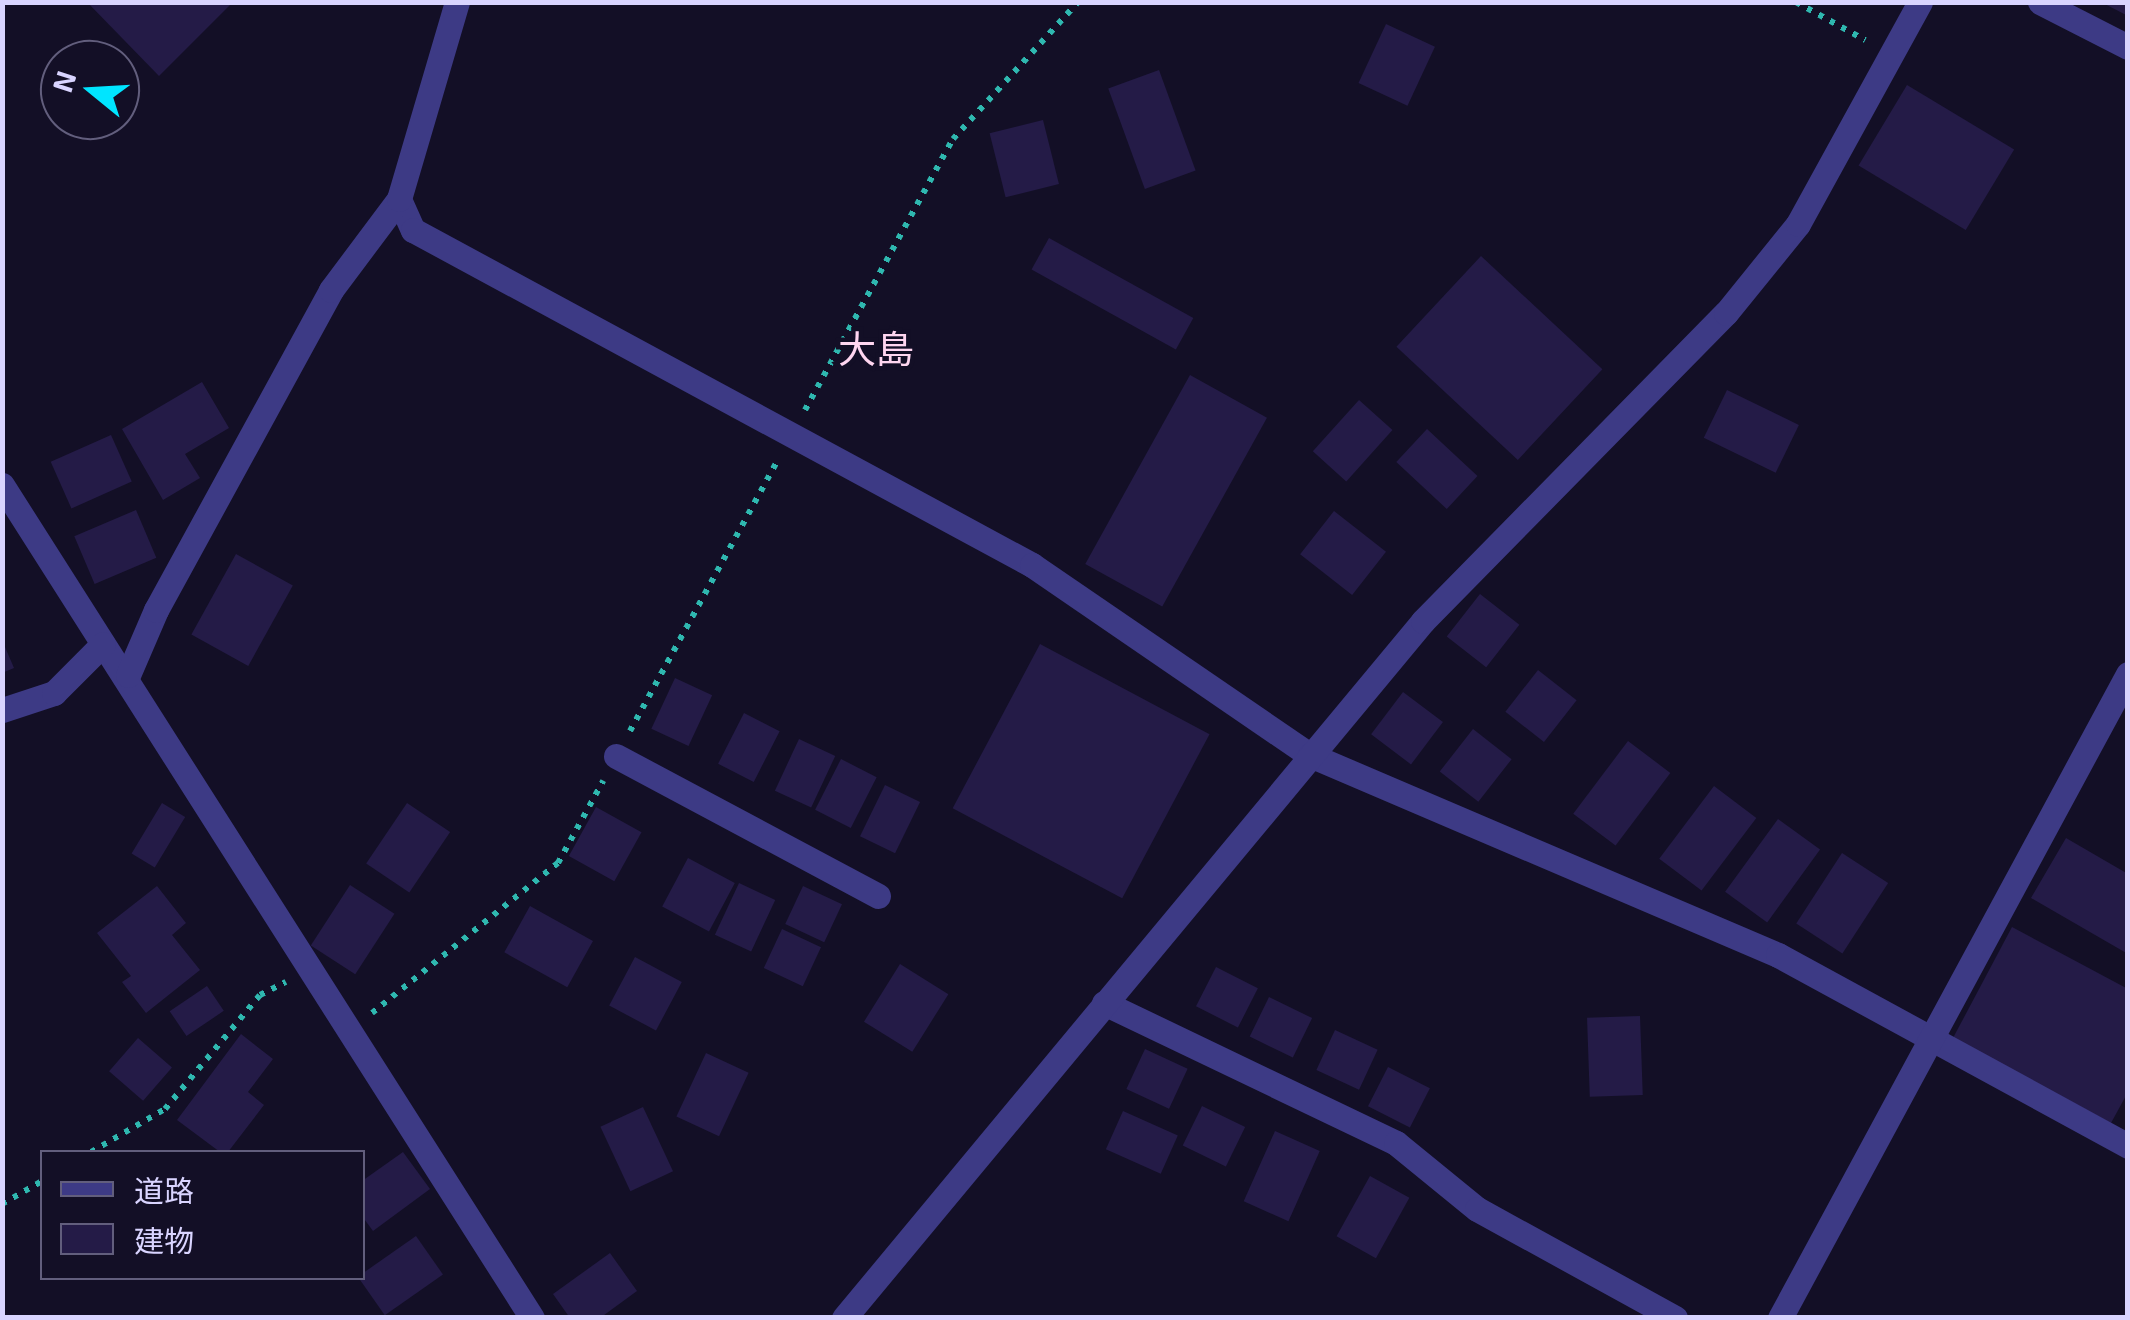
<!DOCTYPE html>
<meta charset="utf-8">
<style>
body{margin:0}
#map{position:relative;width:2130px;height:1320px;overflow:hidden;background:#130f26;font-family:"Exo 2","Noto Sans JP",sans-serif}
div>[style]{position:absolute}
.building>*{inset:0;background:#241b47;transform-origin:0 0}
.path>*{height:6px;margin-top:-3px;transform-origin:0;background:repeating-linear-gradient(90deg,#2fb8b0 0 5px,transparent 0 13px)}
.minor>*{height:25px;margin:-12.5px;padding:0 12.5px;transform-origin:12.5px;border-radius:12.5px;background:#3d3a85}
span{translate:-50% -50%;white-space:nowrap;text-align:center;line-height:1.15;-webkit-text-stroke:9px #130f26;paint-order:stroke}
.quarter-label{font-size:38px;color:#ffd6f0}
.frame{position:absolute;inset:0;border:5px solid #d9d4ff;pointer-events:none}
.legend{position:absolute;left:40px;top:1150px;width:325px;height:130px;box-sizing:border-box;background:#130f26;border:2px solid #625e7d;margin:0;padding:12px 18px;list-style:none;font-size:30px;color:#d9d4ff}
.legend li{display:flex;align-items:center;gap:20px;height:50px}
.legend b{width:50px;border:2px solid #625e7d}
.north{position:absolute;left:40px;top:40px;width:100px;height:100px;box-sizing:border-box;background:#130f26;border:2px solid #625e7d;border-radius:50%;rotate:288deg;font-size:28px;font-weight:700;line-height:40px;text-align:center;color:#d9d4ff}
.north::after{content:'';display:block;margin:auto;width:35px;height:45px;background:#00e5ff;clip-path:polygon(50% 0,100% 100%,50% 72%,0 100%)}
</style>
<div id="map">
<div class="building">
<i style="clip-path:polygon(87px 2px,233px 2px,159px 76px)"></i>
<i style="clip-path:polygon(2101px 2px,2128px 2px,2128px 16px)"></i>
<i style="left:1386px;top:24px;width:54px;height:65px;rotate:25deg"></i>
<i style="left:1159px;top:70px;width:107px;height:54px;rotate:70deg"></i>
<i style="left:1907px;top:85px;width:125px;height:94px;rotate:31deg"></i>
<i style="left:1043px;top:120px;width:66px;height:55px;rotate:76deg"></i>
<i style="left:1049px;top:238px;width:165px;height:36px;rotate:29deg"></i>
<i style="left:1481px;top:256px;width:166px;height:124px;rotate:43deg"></i>
<i style="left:1190px;top:375px;width:88px;height:216px;rotate:29deg"></i>
<i style="clip-path:polygon(202px 382px,229px 428px,185px 454px,200px 478px,163px 500px,122px 429px)"></i>
<i style="left:1727px;top:390px;width:80px;height:53px;rotate:26deg"></i>
<i style="left:1359px;top:400px;width:45px;height:69px;rotate:42deg"></i>
<i style="left:1427px;top:429px;width:69px;height:45px;rotate:43deg"></i>
<i style="left:111px;top:435px;width:51px;height:66px;rotate:66deg"></i>
<i style="left:136px;top:510px;width:52px;height:67px;rotate:67deg"></i>
<i style="left:1334px;top:511px;width:66px;height:55px;rotate:38deg"></i>
<i style="left:236px;top:554px;width:65px;height:92px;rotate:29deg"></i>
<i style="left:1480px;top:594px;width:50px;height:54px;rotate:38deg"></i>
<i style="clip-path:polygon(2px 640px,14px 668px,2px 673px)"></i>
<i style="left:1040px;top:644px;width:192px;height:186px;rotate:28deg"></i>
<i style="left:1538px;top:670px;width:49px;height:53px;rotate:38deg"></i>
<i style="left:675px;top:678px;width:41px;height:56px;rotate:25deg"></i>
<i style="left:1403px;top:692px;width:50px;height:53px;rotate:37deg"></i>
<i style="left:744px;top:713px;width:40px;height:57px;rotate:27deg"></i>
<i style="left:1473px;top:729px;width:49px;height:54px;rotate:38deg"></i>
<i style="left:799px;top:739px;width:40px;height:57px;rotate:25deg"></i>
<i style="left:1628px;top:741px;width:53px;height:91px;rotate:37deg"></i>
<i style="left:841px;top:759px;width:40px;height:57px;rotate:27deg"></i>
<i style="left:885px;top:785px;width:39px;height:57px;rotate:26deg"></i>
<i style="left:1714px;top:786px;width:53px;height:91px;rotate:37deg"></i>
<i style="left:162px;top:803px;width:27px;height:59px;rotate:31deg"></i>
<i style="left:407px;top:803px;width:52px;height:73px;rotate:34deg"></i>
<i style="left:596px;top:807px;width:52px;height:56px;rotate:29deg"></i>
<i style="left:1778px;top:819px;width:52px;height:90px;rotate:36deg"></i>
<i style="clip-path:polygon(2066px 838px,2128px 874px,2128px 954px,2031px 898px)"></i>
<i style="left:1842px;top:853px;width:55px;height:84px;rotate:33deg"></i>
<i style="left:688px;top:858px;width:53px;height:55px;rotate:28deg"></i>
<i style="left:739px;top:883px;width:40px;height:57px;rotate:25deg"></i>
<i style="left:350px;top:885px;width:53px;height:72px;rotate:33deg"></i>
<i style="clip-path:polygon(157px 886px,186px 923px,172px 935px,200px 970px,146px 1013px,122px 982px,131px 976px,97px 933px)"></i>
<i style="left:803px;top:886px;width:43px;height:42px;rotate:25deg"></i>
<i style="left:530px;top:906px;width:72px;height:53px;rotate:29deg"></i>
<i style="clip-path:polygon(2012px 927px,2128px 989px,2128px 1092px,2111px 1123px,1953px 1038px)"></i>
<i style="left:782px;top:929px;width:43px;height:43px;rotate:25deg"></i>
<i style="left:635px;top:957px;width:53px;height:55px;rotate:28deg"></i>
<i style="left:900px;top:964px;width:57px;height:68px;rotate:32deg"></i>
<i style="left:1216px;top:967px;width:47px;height:44px;rotate:27deg"></i>
<i style="left:207px;top:986px;width:30px;height:45px;rotate:56deg"></i>
<i style="left:1269px;top:997px;width:48px;height:44px;rotate:26deg"></i>
<i style="left:1640px;top:1016px;width:79px;height:53px;rotate:88deg"></i>
<i style="left:1335px;top:1030px;width:47px;height:44px;rotate:25deg"></i>
<i style="clip-path:polygon(241px 1034px,273px 1059px,248px 1092px,264px 1105px,228px 1152px,220px 1152px,177px 1120px)"></i>
<i style="left:138px;top:1038px;width:45px;height:44px;rotate:41deg"></i>
<i style="left:1145px;top:1049px;width:47px;height:44px;rotate:25deg"></i>
<i style="left:706px;top:1053px;width:47px;height:70px;rotate:25deg"></i>
<i style="left:1388px;top:1067px;width:47px;height:44px;rotate:27deg"></i>
<i style="left:1202px;top:1106px;width:48px;height:44px;rotate:26deg"></i>
<i style="left:643px;top:1107px;width:71px;height:47px;rotate:65deg"></i>
<i style="left:1123px;top:1111px;width:60px;height:42px;rotate:24deg"></i>
<i style="left:1275px;top:1131px;width:49px;height:77px;rotate:24deg"></i>
<i style="clip-path:polygon(403px 1152px,430px 1189px,373px 1231px,362px 1216px,362px 1181px)"></i>
<i style="left:1370px;top:1176px;width:45px;height:69px;rotate:29deg"></i>
<i style="left:416px;top:1236px;width:47px;height:71px;rotate:55deg"></i>
<i style="clip-path:polygon(610px 1253px,637px 1291px,600px 1318px,570px 1318px,553px 1294px)"></i>
</div>
<div class="path">
<i style="left:1796px;top:2px;width:79px;rotate:28.8deg"></i>
<i style="left:805px;top:410px;width:309px;rotate:-61.4deg"></i>
<i style="left:953px;top:139px;width:185px;rotate:-47.6deg"></i>
<i style="left:630px;top:731px;width:307px;rotate:-61.4deg"></i>
<i style="left:372px;top:1013px;width:239px;rotate:-38.9deg"></i>
<i style="left:558px;top:863px;width:94px;rotate:-61.2deg"></i>
<i style="left:91px;top:1152px;width:86px;rotate:-30.2deg"></i>
<i style="left:165px;top:1109px;width:148px;rotate:-50.2deg"></i>
<i style="left:260px;top:995px;width:29px;rotate:-27deg"></i>
<i style="left:2px;top:1204px;width:46px;rotate:-29.9deg"></i>
</div>
<div class="minor">
<i style="left:2040px;top:2px;width:99px;rotate:27.1deg"></i>
<i style="left:399px;top:199px;width:34px;rotate:66deg"></i>
<i style="left:413px;top:230px;width:704px;rotate:28.42deg"></i>
<i style="left:1032px;top:565px;width:337px;rotate:34.4deg"></i>
<i style="left:1310px;top:755px;width:509px;rotate:23.14deg"></i>
<i style="left:1778px;top:955px;width:399px;rotate:28.6deg"></i>
<i style="left:2px;top:485px;width:987px;rotate:57.53deg"></i>
<i style="left:128px;top:675px;width:71px;rotate:-66.7deg"></i>
<i style="left:156px;top:610px;width:365px;rotate:-61.3deg"></i>
<i style="left:331px;top:290px;width:114px;rotate:-53.2deg"></i>
<i style="left:399px;top:199px;width:205px;rotate:-73.6deg"></i>
<i style="left:2px;top:710px;width:55px;rotate:-18.1deg"></i>
<i style="left:54px;top:693px;width:69px;rotate:-45deg"></i>
<i style="left:616px;top:756px;width:297px;rotate:28.1deg"></i>
<i style="left:1104px;top:1003px;width:324px;rotate:25.6deg"></i>
<i style="left:1396px;top:1143px;width:104px;rotate:39.2deg"></i>
<i style="left:1477px;top:1209px;width:226px;rotate:28.8deg"></i>
<i style="left:844px;top:1318px;width:906px;rotate:-50.28deg"></i>
<i style="left:1423px;top:621px;width:432px;rotate:-45.5deg"></i>
<i style="left:1726px;top:313px;width:114px;rotate:-51deg"></i>
<i style="left:1798px;top:224px;width:253px;rotate:-61.2deg"></i>
<i style="left:1780px;top:1318px;width:732px;rotate:-61.61deg"></i>
</div>
<div class="quarter-label">
<span style="left:876px;top:349px">大島</span>
</div>
<div class="frame"></div>
<ul class="legend">
<li><b style="height:12px;background:#3d3a85"></b>道路</li>
<li><b style="height:28px;background:#241b47"></b>建物</li>
</ul>
<div class="north">N</div>
</div>
